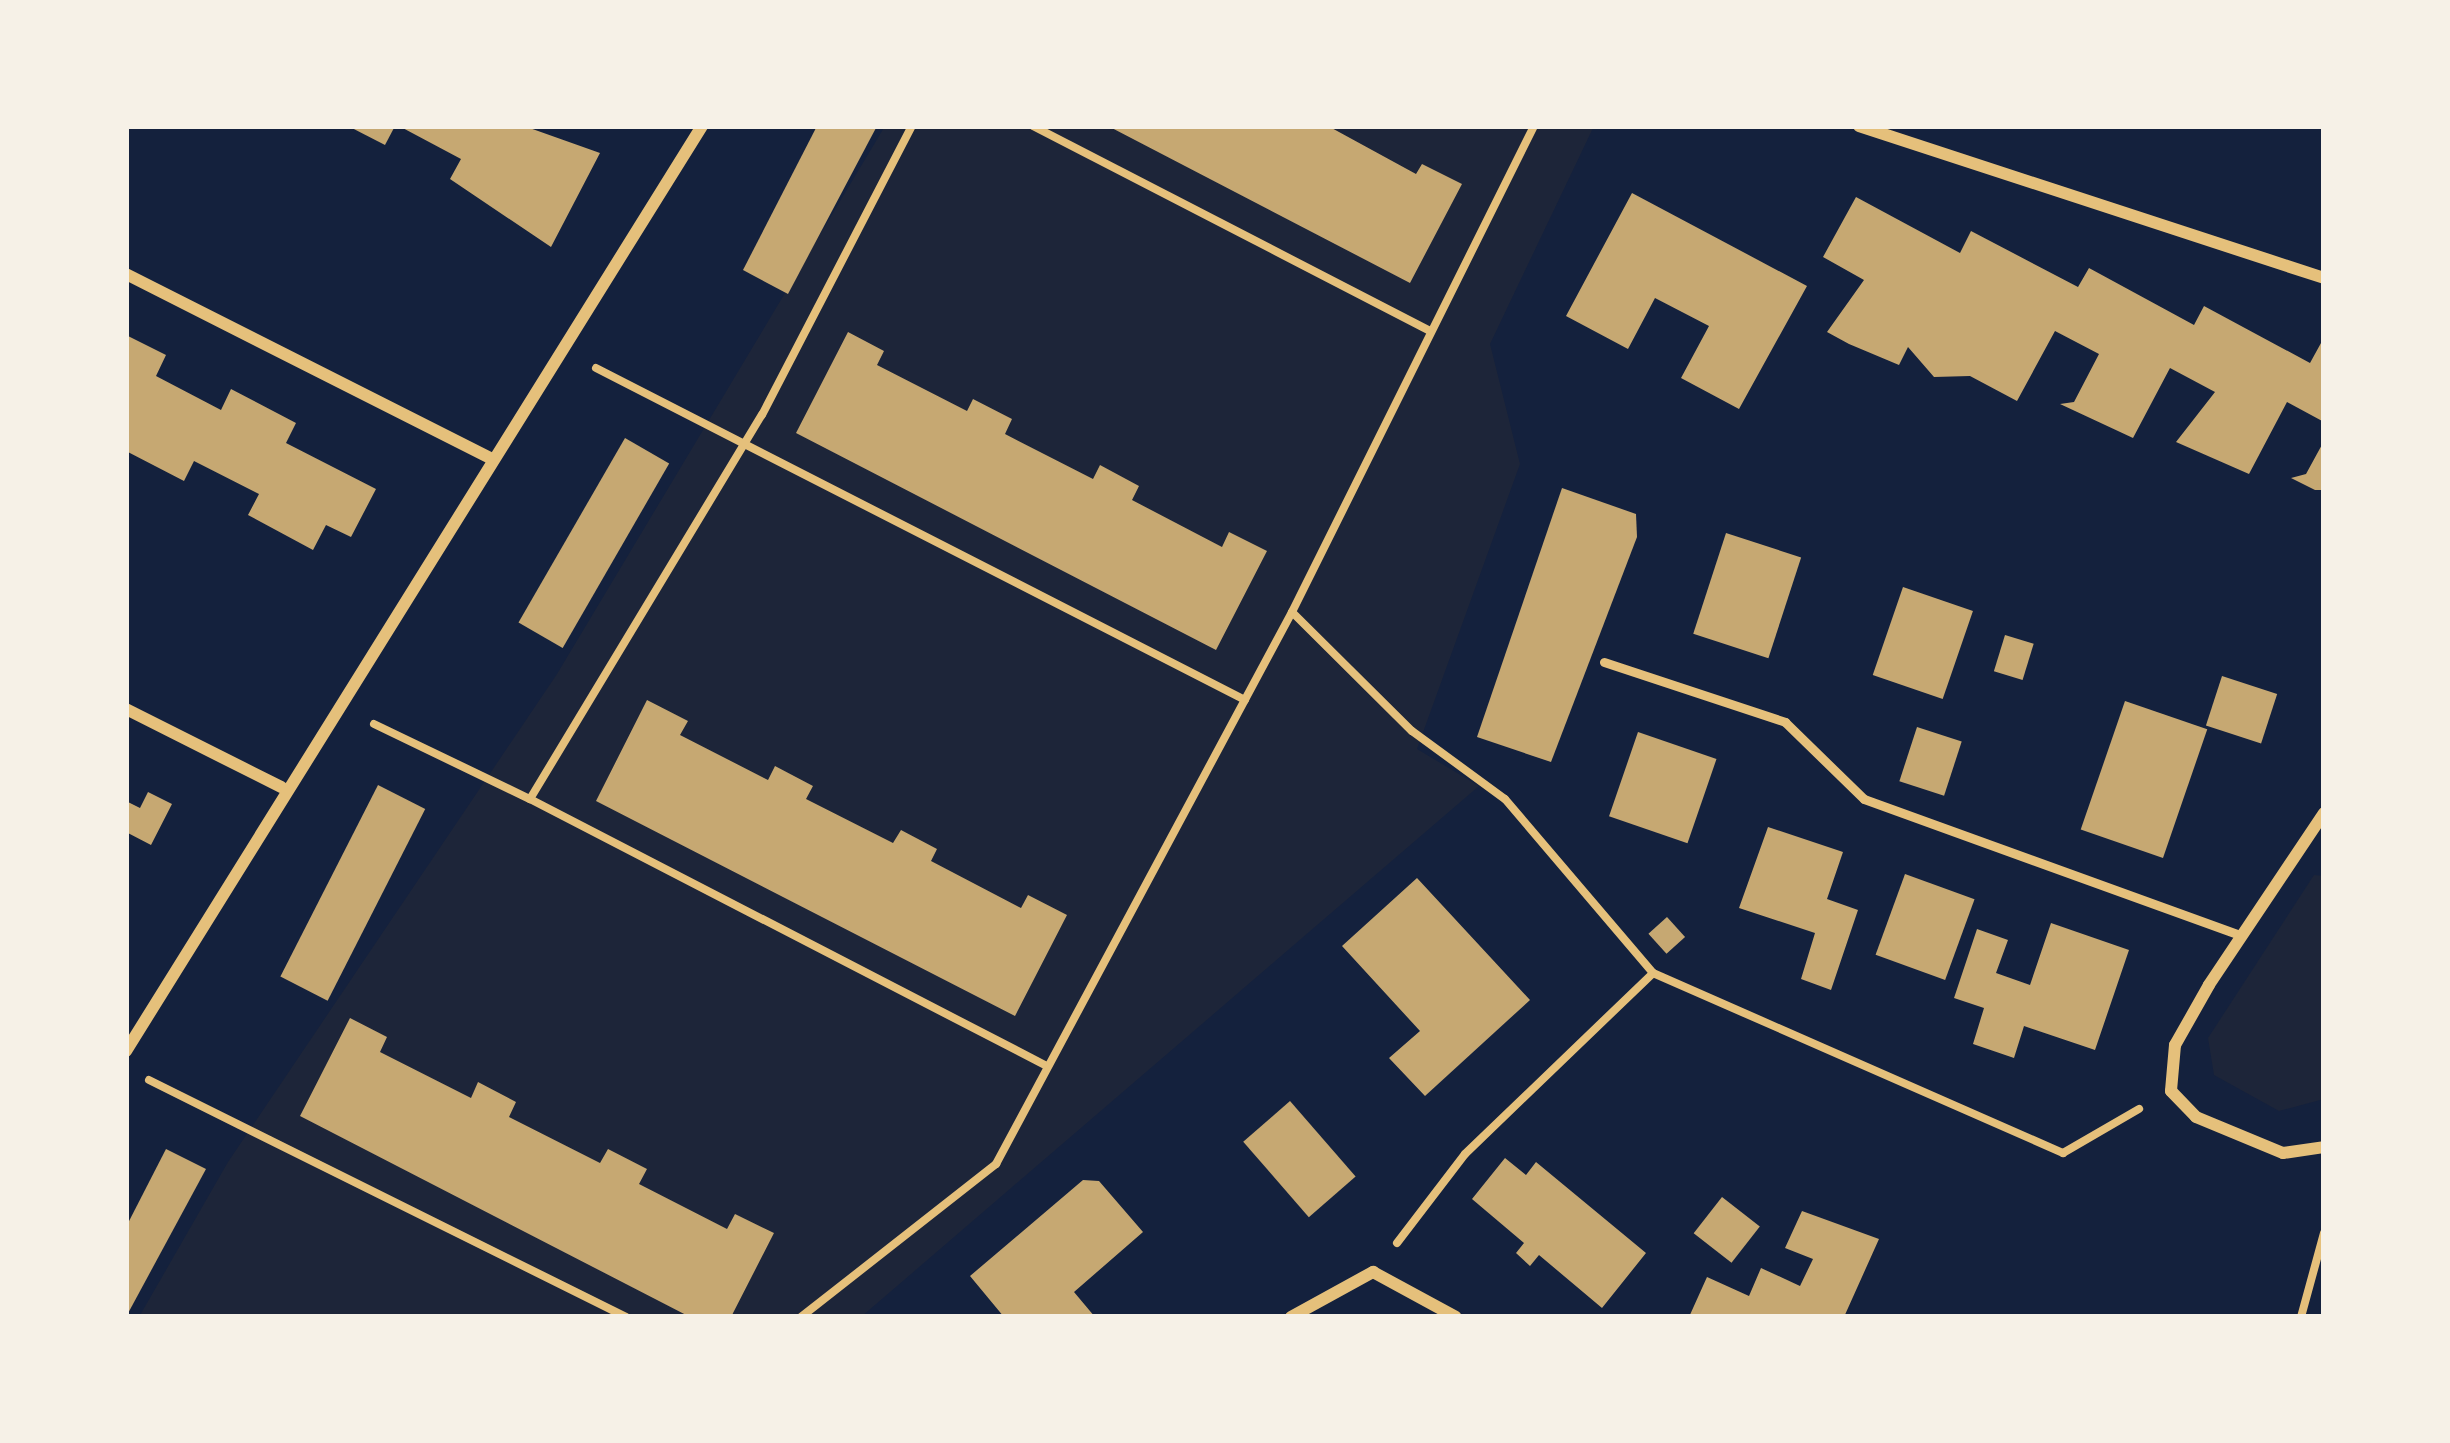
<!DOCTYPE html>
<style>
body{margin:0}
#map{position:relative;width:2450px;height:1443px;overflow:hidden;background:#14213d;font-family:Mulish,sans-serif}
div>[style]{position:absolute}
.green>*{inset:0;background:#1d2539}
.building>*{inset:0;background:#c6a872;transform-origin:0 0}
.path>*{height:8px;margin:-4px;padding:0 4px;transform-origin:4px;border-radius:4px;background:#e5c07b}
.service>*{height:9px;margin:-4.5px;padding:0 4.5px;transform-origin:4.5px;border-radius:4.5px;background:#e5c07b}
.minor>*{height:12px;margin:-6px;padding:0 6px;transform-origin:6px;border-radius:6px;background:#e5c07b}
span{translate:-50% -50%;white-space:nowrap;text-align:center;line-height:1.15;-webkit-text-stroke:9px #f6f1e7;paint-order:stroke}
.frame{position:absolute;inset:0;border:129px solid #f6f1e7;pointer-events:none}
</style>
<div id="map">
<div class="green">
<i style="clip-path:polygon(885px 126px,1594px 126px,1490px 344px,1520px 464px,1417px 749px,1479px 786px,861px 1317px,139px 1317px,228px 1162px,557px 674px)"></i>
<i style="clip-path:polygon(2314px 875px,2324px 876px,2324px 1099px,2279px 1111px,2214px 1075px,2208px 1038px)"></i>
</div>
<div class="building">
<i style="clip-path:polygon(348px 126px,395px 126px,385px 145px)"></i>
<i style="clip-path:polygon(399px 126px,524px 126px,600px 153px,551px 247px,450px 179px,461px 159px)"></i>
<i style="clip-path:polygon(817px 126px,877px 126px,788px 294px,743px 270px)"></i>
<i style="clip-path:polygon(1108px 126px,1328px 126px,1416px 174px,1422px 164px,1462px 184px,1410px 283px)"></i>
<i style="clip-path:polygon(1632px 193px,1807px 286px,1739px 409px,1681px 378px,1709px 326px,1655px 298px,1628px 349px,1566px 316px)"></i>
<i style="clip-path:polygon(1856px 197px,1960px 253px,1971px 231px,2078px 287px,2089px 268px,2194px 325px,2204px 306px,2310px 363px,2321px 343px,2324px 422px,2287px 402px,2249px 474px,2176px 442px,2215px 392px,2170px 368px,2133px 438px,2060px 404px,2074px 402px,2099px 354px,2055px 331px,2017px 401px,1970px 376px,1934px 377px,1908px 347px,1899px 365px,1849px 344px,1827px 332px,1864px 280px,1823px 257px)"></i>
<i style="clip-path:polygon(848px 332px,884px 351px,877px 365px,967px 411px,973px 399px,1012px 419px,1005px 434px,1093px 479px,1100px 465px,1139px 486px,1132px 500px,1222px 547px,1229px 532px,1267px 551px,1216px 650px,796px 433px)"></i>
<i style="clip-path:polygon(126px 335px,166px 355px,156px 376px,221px 410px,231px 389px,296px 423px,286px 443px,376px 489px,351px 537px,326px 525px,313px 550px,248px 515px,259px 494px,194px 461px,184px 481px,126px 451px)"></i>
<i style="left:625px;top:438px;width:51px;height:213px;rotate:30deg"></i>
<i style="clip-path:polygon(2324px 441px,2324px 490px,2315px 490px,2291px 478px,2306px 474px)"></i>
<i style="clip-path:polygon(1562px 488px,1636px 514px,1637px 537px,1551px 762px,1477px 737px)"></i>
<i style="left:1726px;top:533px;width:79px;height:106px;rotate:18deg"></i>
<i style="left:1903px;top:587px;width:74px;height:93px;rotate:19deg"></i>
<i style="left:2005px;top:635px;width:30px;height:38px;rotate:17deg"></i>
<i style="left:2222px;top:676px;width:58px;height:52px;rotate:18deg"></i>
<i style="clip-path:polygon(647px 700px,688px 721px,680px 735px,768px 780px,775px 766px,813px 786px,806px 799px,893px 843px,901px 830px,937px 849px,931px 861px,1021px 908px,1028px 895px,1067px 915px,1015px 1016px,596px 801px)"></i>
<i style="left:2125px;top:701px;width:87px;height:136px;rotate:19deg"></i>
<i style="left:1917px;top:727px;width:47px;height:57px;rotate:18deg"></i>
<i style="left:1638px;top:732px;width:83px;height:89px;rotate:19deg"></i>
<i style="left:378px;top:785px;width:53px;height:215px;rotate:27deg"></i>
<i style="clip-path:polygon(148px 792px,172px 804px,151px 845px,126px 832px,126px 801px,140px 808px)"></i>
<i style="clip-path:polygon(1768px 827px,1843px 852px,1827px 899px,1858px 910px,1831px 990px,1801px 979px,1815px 933px,1739px 908px)"></i>
<i style="left:1905px;top:874px;width:74px;height:86px;rotate:20deg"></i>
<i style="clip-path:polygon(1417px 878px,1530px 1000px,1425px 1096px,1389px 1058px,1420px 1031px,1342px 946px)"></i>
<i style="left:1667px;top:917px;width:27px;height:25px;rotate:48deg"></i>
<i style="clip-path:polygon(2051px 923px,2129px 950px,2095px 1050px,2024px 1026px,2014px 1058px,1973px 1044px,1984px 1008px,1954px 998px,1977px 929px,2008px 940px,1996px 973px,2030px 985px)"></i>
<i style="clip-path:polygon(350px 1018px,387px 1037px,380px 1052px,471px 1098px,478px 1082px,516px 1102px,509px 1117px,600px 1163px,608px 1149px,647px 1169px,639px 1184px,727px 1229px,735px 1214px,774px 1233px,731px 1317px,690px 1317px,300px 1116px)"></i>
<i style="left:1290px;top:1101px;width:100px;height:62px;rotate:49deg"></i>
<i style="clip-path:polygon(166px 1149px,206px 1169px,126px 1317px,126px 1227px)"></i>
<i style="clip-path:polygon(1505px 1158px,1526px 1175px,1536px 1162px,1646px 1253px,1602px 1308px,1539px 1255px,1530px 1266px,1516px 1253px,1524px 1243px,1472px 1199px)"></i>
<i style="clip-path:polygon(1083px 1180px,1099px 1181px,1143px 1232px,1074px 1292px,1095px 1317px,1004px 1317px,970px 1276px)"></i>
<i style="left:1722px;top:1197px;width:48px;height:46px;rotate:38deg"></i>
<i style="clip-path:polygon(1802px 1211px,1879px 1239px,1844px 1317px,1689px 1317px,1707px 1277px,1749px 1296px,1761px 1268px,1800px 1286px,1813px 1259px,1785px 1248px)"></i>
</div>
<div class="path">
<i style="left:1033px;top:126px;width:445px;rotate:27.3deg"></i>
<i style="left:596px;top:368px;width:729px;rotate:27.09deg"></i>
<i style="left:1292px;top:612px;width:169px;rotate:44.8deg"></i>
<i style="left:1412px;top:731px;width:115px;rotate:36.2deg"></i>
<i style="left:1505px;top:799px;width:228px;rotate:49.6deg"></i>
<i style="left:374px;top:724px;width:173px;rotate:25.7deg"></i>
<i style="left:530px;top:799px;width:449px;rotate:-58.9deg"></i>
<i style="left:762px;top:415px;width:326px;rotate:-62.6deg"></i>
<i style="left:530px;top:799px;width:580px;rotate:27.32deg"></i>
<i style="left:149px;top:1080px;width:533px;rotate:26.42deg"></i>
<i style="left:1397px;top:1243px;width:112px;rotate:-52.6deg"></i>
<i style="left:1465px;top:1154px;width:261px;rotate:-43.9deg"></i>
<i style="left:1653px;top:973px;width:448px;rotate:23.7deg"></i>
<i style="left:2063px;top:1153px;width:88px;rotate:-30.1deg"></i>
<i style="left:801px;top:1317px;width:248px;rotate:-38.1deg"></i>
<i style="left:996px;top:1164px;width:626px;rotate:-61.8deg"></i>
<i style="left:1292px;top:612px;width:543px;rotate:-63.53deg"></i>
<i style="left:2301px;top:1317px;width:87px;rotate:-74.7deg"></i>
</div>
<div class="service">
<i style="left:1604px;top:662px;width:191px;rotate:18.3deg"></i>
<i style="left:1785px;top:722px;width:110px;rotate:44.3deg"></i>
<i style="left:1864px;top:799px;width:399px;rotate:19.9deg"></i>
</div>
<div class="minor">
<i style="left:1859px;top:126px;width:489px;rotate:18.1deg"></i>
<i style="left:126px;top:274px;width:411px;rotate:26.8deg"></i>
<i style="left:126px;top:709px;width:174px;rotate:26.7deg"></i>
<i style="left:2324px;top:813px;width:207px;rotate:123.8deg"></i>
<i style="left:2209px;top:985px;width:69px;rotate:119.5deg"></i>
<i style="left:2175px;top:1045px;width:46px;rotate:95deg"></i>
<i style="left:2171px;top:1091px;width:36px;rotate:46deg"></i>
<i style="left:2196px;top:1117px;width:94px;rotate:22.5deg"></i>
<i style="left:2283px;top:1153px;width:41px;rotate:-8.3deg"></i>
<i style="left:126px;top:1051px;width:1090px;rotate:-58.09deg"></i>
<i style="left:1291px;top:1317px;width:94px;rotate:-28.8deg"></i>
<i style="left:1373px;top:1272px;width:94px;rotate:28.5deg"></i>
</div>
<div class="frame"></div>
</div>
